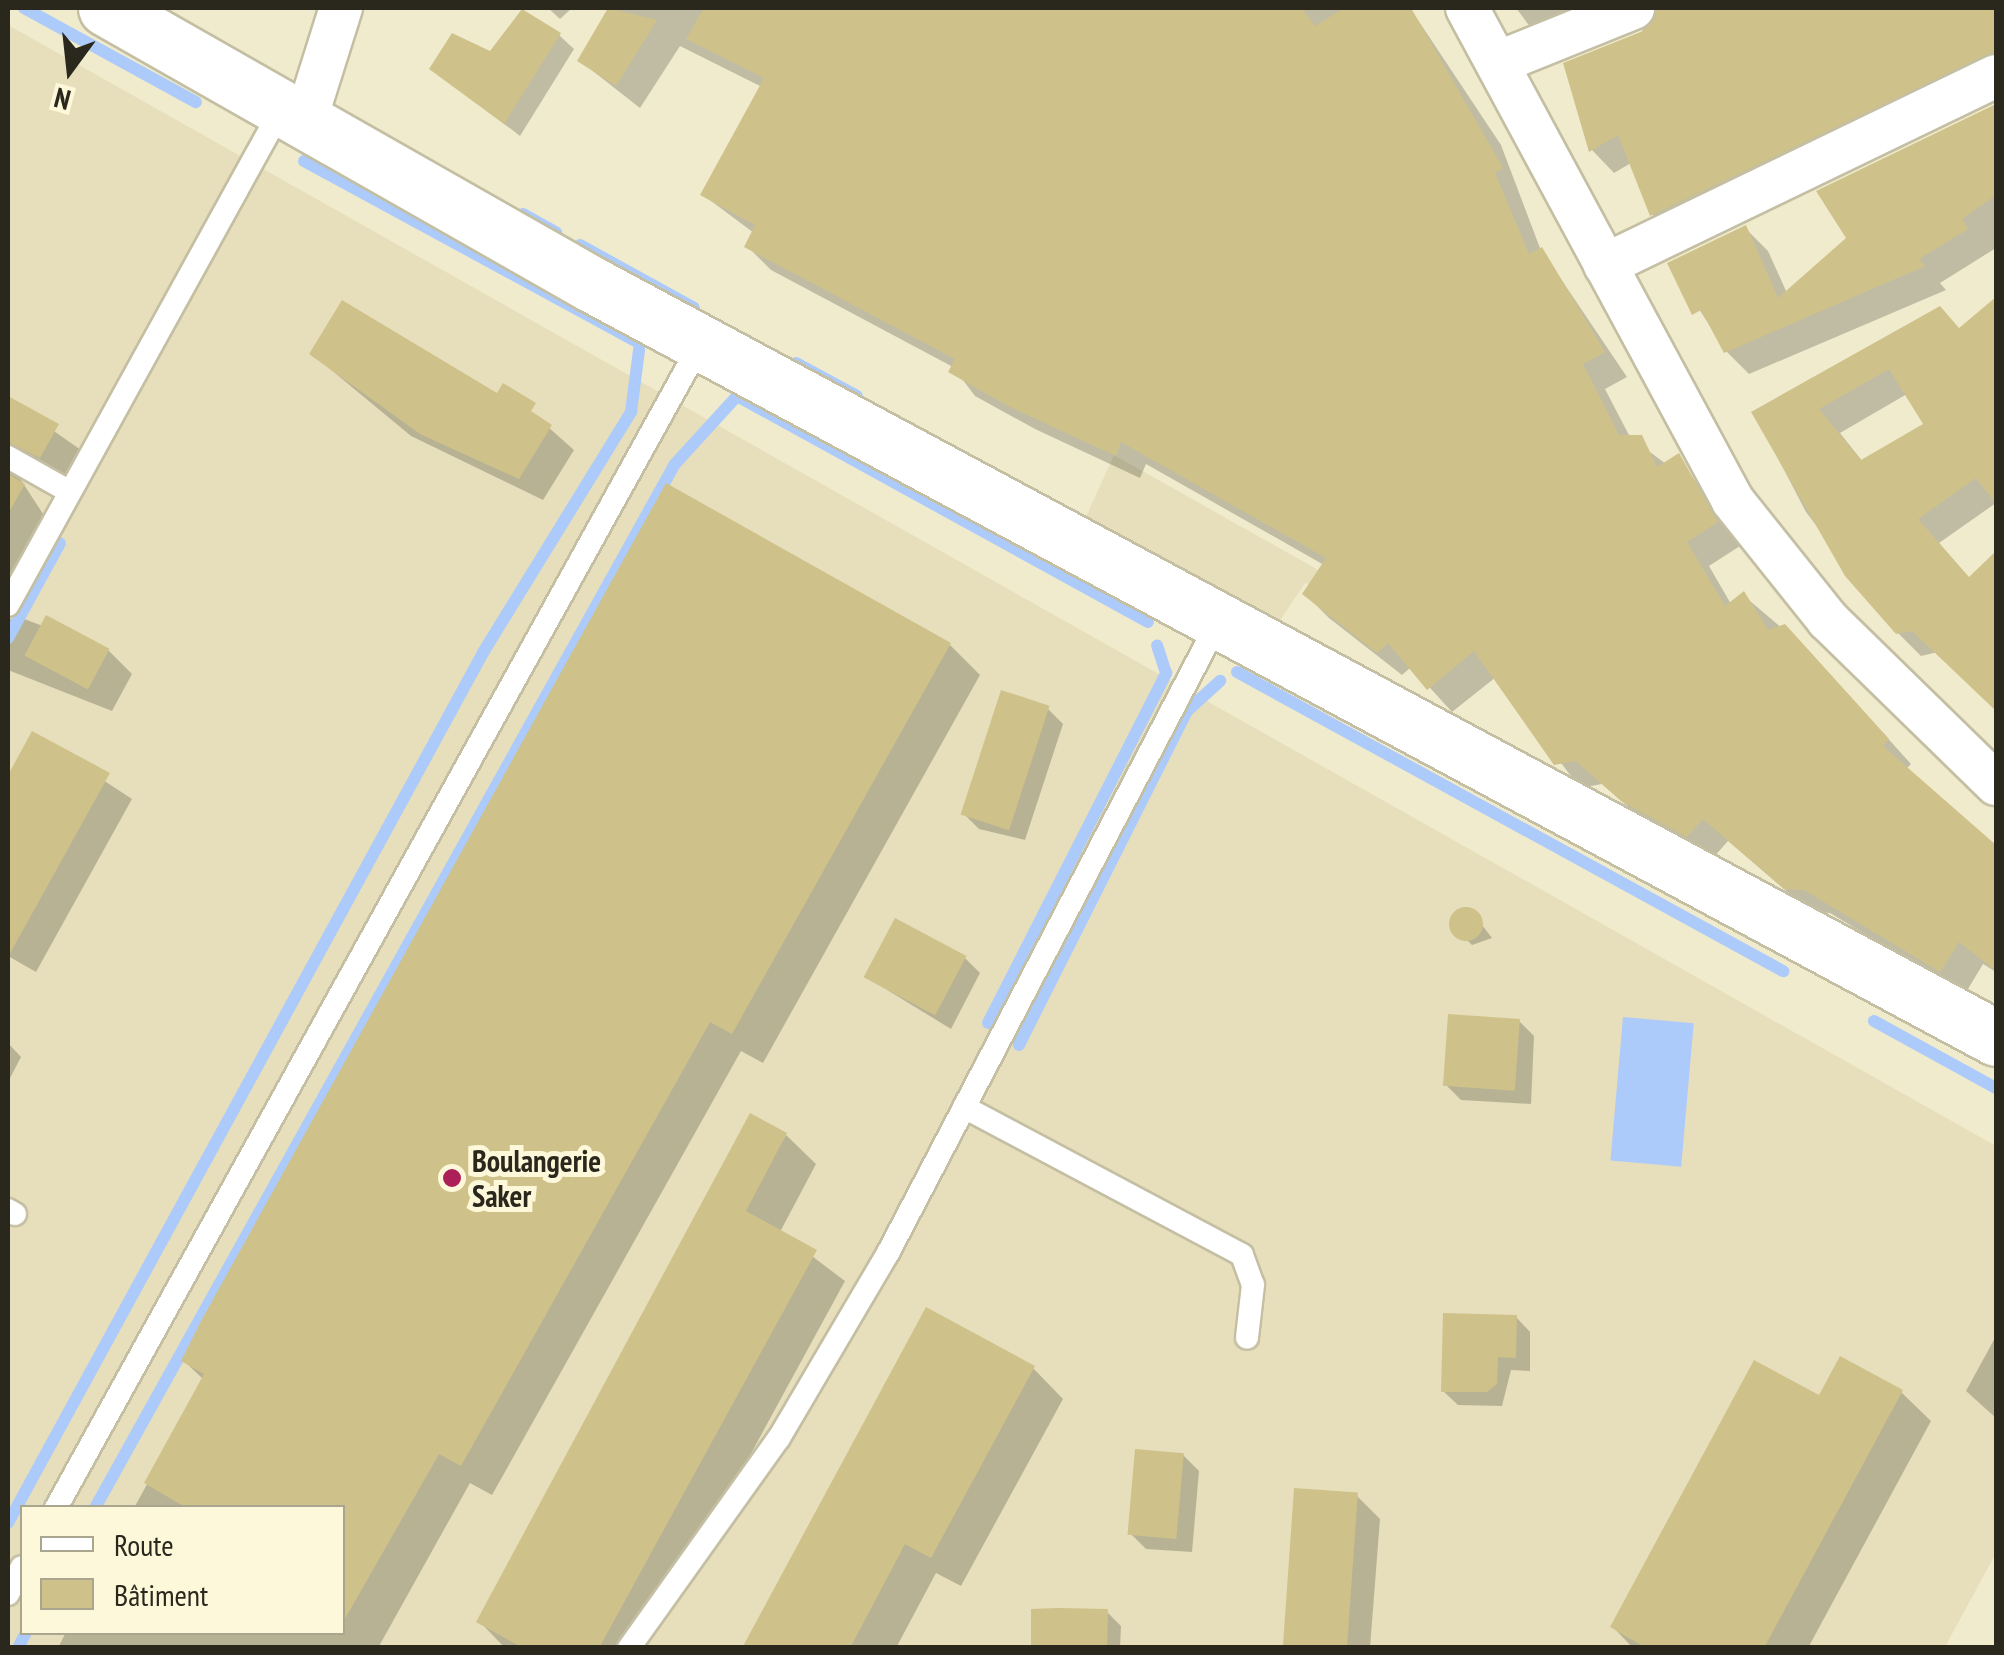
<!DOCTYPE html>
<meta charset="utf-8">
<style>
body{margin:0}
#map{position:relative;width:2004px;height:1655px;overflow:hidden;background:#f1ebce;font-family:"PT Sans Narrow",sans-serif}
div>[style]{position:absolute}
.built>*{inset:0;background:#e7dfbb}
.water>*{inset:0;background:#accafa;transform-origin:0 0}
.shadow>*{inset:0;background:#0003}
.stream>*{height:12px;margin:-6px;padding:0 6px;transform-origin:6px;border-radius:6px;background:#accafa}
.building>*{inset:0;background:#cec28a;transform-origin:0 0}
.round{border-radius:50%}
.roads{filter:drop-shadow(2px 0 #c4bfa3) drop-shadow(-2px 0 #c4bfa3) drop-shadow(0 2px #c4bfa3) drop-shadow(0 -2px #c4bfa3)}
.service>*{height:22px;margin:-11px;padding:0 11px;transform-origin:11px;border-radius:11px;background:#fff}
.minor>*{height:42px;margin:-21px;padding:0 21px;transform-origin:21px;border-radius:21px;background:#fff}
.primary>*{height:55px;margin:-27.5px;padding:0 27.5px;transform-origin:27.5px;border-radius:27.5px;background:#fff}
.dots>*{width:28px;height:28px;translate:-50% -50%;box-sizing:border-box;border:5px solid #fef8db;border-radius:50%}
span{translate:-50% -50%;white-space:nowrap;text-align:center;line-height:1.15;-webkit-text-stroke:10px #fef8db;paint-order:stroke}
.poi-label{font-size:30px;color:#2a281d;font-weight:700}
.left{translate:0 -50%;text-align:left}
.frame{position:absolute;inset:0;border:10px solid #2a281d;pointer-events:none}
.legend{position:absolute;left:20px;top:1505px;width:325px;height:130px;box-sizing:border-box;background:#fef8db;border:2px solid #a9a58f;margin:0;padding:12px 18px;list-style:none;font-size:30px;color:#2a281d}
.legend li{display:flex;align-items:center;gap:20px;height:50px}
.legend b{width:50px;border:2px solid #a9a58f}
.north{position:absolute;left:20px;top:20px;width:100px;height:100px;-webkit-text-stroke:8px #fef8db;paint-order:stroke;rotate:195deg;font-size:28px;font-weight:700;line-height:40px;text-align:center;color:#2a281d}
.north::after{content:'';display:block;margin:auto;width:35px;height:45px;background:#2a281d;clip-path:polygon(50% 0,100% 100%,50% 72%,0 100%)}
</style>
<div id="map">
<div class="built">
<i style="clip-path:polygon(evenodd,8px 25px,1996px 1146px,1996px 1553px,1945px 1647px,8px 1647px,8px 25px,22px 1508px,342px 1508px,342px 1632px,22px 1632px,22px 1508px)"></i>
<i style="clip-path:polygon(1114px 455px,1320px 571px,1312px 585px,1305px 583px,1279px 622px,1084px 521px)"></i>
</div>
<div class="water">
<i style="left:1623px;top:1017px;width:71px;height:144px;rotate:5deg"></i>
</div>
<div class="shadow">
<i style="clip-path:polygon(548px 8px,572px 8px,560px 19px)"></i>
<i style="clip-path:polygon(611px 8px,1410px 8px,1501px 145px,1540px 248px,1627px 377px,1605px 389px,1630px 437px,1666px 464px,1678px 456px,1740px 546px,1709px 566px,1731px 604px,1743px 595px,1809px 651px,1911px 764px,1906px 769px,1996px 848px,1996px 972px,1983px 964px,1965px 994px,1830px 913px,1811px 912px,1728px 841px,1712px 859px,1648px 824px,1602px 784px,1580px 788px,1496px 677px,1452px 712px,1411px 667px,1402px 675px,1329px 618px,1305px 594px,1324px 565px,1146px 464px,1140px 478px,1035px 429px,975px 396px,953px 367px,771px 270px,747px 246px,754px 233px,703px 195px,762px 87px,680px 46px,640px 108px,580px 61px)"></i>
<i style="clip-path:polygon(1516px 8px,1646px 8px,1546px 48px)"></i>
<i style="clip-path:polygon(1652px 8px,1996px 8px,1996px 82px,1675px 237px,1652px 214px,1631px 163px,1614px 173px,1592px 150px)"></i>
<i style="clip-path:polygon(559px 35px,574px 49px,520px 136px,432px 69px)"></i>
<i style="clip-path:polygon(1996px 106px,1996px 248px,1940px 283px,1946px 290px,1749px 374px,1726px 351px,1670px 264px,1745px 228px,1768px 251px,1787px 293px,1850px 238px,1820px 192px)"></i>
<i style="clip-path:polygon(evenodd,1996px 300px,1996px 503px,1939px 543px,1970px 579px,1996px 554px,1996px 706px,1938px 652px,1921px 656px,1898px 633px,1806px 512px,1754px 412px,1960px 330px,1996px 300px,1907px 394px,1926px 425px,1863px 462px,1840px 433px,1907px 394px)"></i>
<i style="clip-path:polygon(312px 354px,497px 396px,503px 387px,574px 450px,543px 500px,411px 436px)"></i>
<i style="clip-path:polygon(8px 399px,81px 450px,64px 479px,17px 474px,47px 520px,8px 598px)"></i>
<i style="clip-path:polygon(19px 617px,109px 651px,132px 674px,112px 711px,8px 670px,8px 620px)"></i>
<i style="clip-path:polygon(950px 645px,980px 675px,763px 1063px,741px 1051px,492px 1495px,470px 1483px,378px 1648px,58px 1648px,66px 1632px,342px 1632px,342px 1508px,134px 1508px,204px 1380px,184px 1361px)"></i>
<i style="clip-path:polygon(1048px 709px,1063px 724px,1025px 840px,979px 829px,964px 814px)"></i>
<i style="clip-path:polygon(33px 734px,132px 799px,36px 972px,8px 956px,8px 780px)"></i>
<i style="clip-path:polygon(1469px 910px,1476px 917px,1492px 938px,1472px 945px,1465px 938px,1451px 921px)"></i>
<i style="clip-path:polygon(965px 958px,980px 973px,951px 1029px,866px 977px)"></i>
<i style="clip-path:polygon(1519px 1021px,1534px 1036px,1531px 1104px,1461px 1100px,1446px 1085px)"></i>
<i style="clip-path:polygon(8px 1043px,21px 1057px,8px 1082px)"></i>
<i style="clip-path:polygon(786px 1135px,816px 1164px,780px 1232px,845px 1281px,645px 1648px,505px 1648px,479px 1621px)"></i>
<i style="clip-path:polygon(1516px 1317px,1530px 1332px,1530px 1371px,1511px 1370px,1502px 1406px,1458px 1405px,1443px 1391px)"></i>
<i style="clip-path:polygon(1996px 1336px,1996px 1418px,1966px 1391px)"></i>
<i style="clip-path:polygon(1033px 1368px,1063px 1399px,961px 1586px,936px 1573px,896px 1648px,745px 1648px)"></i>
<i style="clip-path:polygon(1901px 1392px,1931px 1421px,1808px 1648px,1633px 1648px,1613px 1627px,1820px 1399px)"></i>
<i style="clip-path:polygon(1183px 1455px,1199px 1471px,1192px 1552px,1146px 1549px,1131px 1534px)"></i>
<i style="clip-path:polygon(1357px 1496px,1380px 1519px,1370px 1648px,1285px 1648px)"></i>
<i style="clip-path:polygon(1107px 1612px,1121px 1626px,1120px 1648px,1033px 1648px)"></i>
</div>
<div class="stream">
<i style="left:24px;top:8px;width:196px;rotate:28.7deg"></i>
<i style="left:304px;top:161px;width:378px;rotate:28.5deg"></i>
<i style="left:523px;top:214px;width:38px;rotate:29deg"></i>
<i style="left:580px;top:245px;width:130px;rotate:28.9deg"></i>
<i style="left:796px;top:363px;width:69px;rotate:28.4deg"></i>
<i style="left:8px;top:638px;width:108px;rotate:-61.3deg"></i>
<i style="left:1237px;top:672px;width:623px;rotate:28.71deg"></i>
<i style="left:1874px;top:1021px;width:139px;rotate:28.8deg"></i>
<i style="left:988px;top:1023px;width:393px;rotate:-63deg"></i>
<i style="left:1166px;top:673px;width:29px;rotate:-108deg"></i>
<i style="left:1019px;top:1045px;width:374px;rotate:-63.3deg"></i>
<i style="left:1187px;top:711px;width:45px;rotate:-42.3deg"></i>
<i style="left:95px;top:1508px;width:1194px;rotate:-60.95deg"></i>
<i style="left:675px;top:464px;width:92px;rotate:-47.6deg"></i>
<i style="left:737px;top:396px;width:469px;rotate:28.8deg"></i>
<i style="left:8px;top:1523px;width:993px;rotate:-61.37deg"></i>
<i style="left:484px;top:651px;width:281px;rotate:-58.4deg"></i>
<i style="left:631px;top:412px;width:63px;rotate:-82.6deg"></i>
<i style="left:18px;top:1648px;width:18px;rotate:-63deg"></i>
</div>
<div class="building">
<i style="clip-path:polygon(608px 8px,657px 20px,616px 86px,577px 61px)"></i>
<i style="clip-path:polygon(704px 8px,1302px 8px,1315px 26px,1344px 8px,1411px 8px,1503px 168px,1495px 173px,1529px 254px,1542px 247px,1605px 352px,1583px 364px,1619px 435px,1642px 435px,1657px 467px,1679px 453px,1718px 522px,1687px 542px,1725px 606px,1744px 591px,1768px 630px,1785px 624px,1889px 739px,1883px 746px,1996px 845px,1996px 971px,1959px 942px,1940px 972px,1804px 890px,1784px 889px,1703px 819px,1687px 837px,1621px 801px,1576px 761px,1554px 765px,1474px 651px,1427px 690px,1388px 643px,1377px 653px,1302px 594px,1326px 558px,1121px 442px,1116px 456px,1008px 406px,948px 372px,955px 359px,744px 247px,755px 225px,700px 195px,764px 78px,686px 39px)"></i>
<i style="clip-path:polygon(1657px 8px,1996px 8px,1996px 51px,1650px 216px,1618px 135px,1589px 152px,1563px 63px,1643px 31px)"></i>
<i style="clip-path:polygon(522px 9px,561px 33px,504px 124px,429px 69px,452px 33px,490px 51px)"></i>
<i style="clip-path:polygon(1996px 104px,1996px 195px,1962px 219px,1968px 229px,1919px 259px,1925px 266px,1724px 353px,1701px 310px,1692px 315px,1667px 263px,1746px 225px,1778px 298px,1846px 238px,1816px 191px)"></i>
<i style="clip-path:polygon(evenodd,1996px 297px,1996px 504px,1976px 478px,1918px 519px,1969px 577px,1996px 551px,1996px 711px,1912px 631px,1896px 634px,1845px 576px,1751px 412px,1940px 306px,1959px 328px,1996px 297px,1889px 369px,1923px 424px,1861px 460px,1819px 409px,1889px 369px)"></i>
<i style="clip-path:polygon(342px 300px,497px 393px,503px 383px,536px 403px,531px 411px,552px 425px,519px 479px,420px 434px,309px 354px)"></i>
<i style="clip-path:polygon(8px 396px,59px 424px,40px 458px,8px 442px)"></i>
<i style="clip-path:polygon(8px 474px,25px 484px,8px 514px)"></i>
<i style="clip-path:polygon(666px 483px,951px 643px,732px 1034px,710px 1022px,461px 1466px,439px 1454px,342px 1624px,342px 1508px,187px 1508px,144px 1483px,204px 1374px,181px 1361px,201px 1321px)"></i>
<i style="left:46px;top:615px;width:72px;height:46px;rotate:28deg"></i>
<i style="left:1001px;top:690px;width:51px;height:131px;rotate:18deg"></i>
<i style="clip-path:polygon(32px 731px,110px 773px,8px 957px,8px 775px)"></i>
<i class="round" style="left:1449px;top:907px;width:34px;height:34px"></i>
<i style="left:895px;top:918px;width:81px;height:67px;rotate:28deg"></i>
<i style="left:1448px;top:1014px;width:72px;height:72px;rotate:4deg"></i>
<i style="clip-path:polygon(750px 1113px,787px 1133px,746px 1211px,817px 1250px,599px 1648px,523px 1648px,476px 1622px)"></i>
<i style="clip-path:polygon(926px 1307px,1035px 1366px,931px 1558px,905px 1544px,850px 1648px,742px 1648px)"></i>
<i style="clip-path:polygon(1443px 1313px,1517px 1315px,1516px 1358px,1498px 1357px,1497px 1384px,1487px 1392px,1441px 1392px)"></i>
<i style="clip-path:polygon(1840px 1356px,1903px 1390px,1764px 1648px,1646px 1648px,1610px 1627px,1754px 1360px,1819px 1395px)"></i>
<i style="left:1135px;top:1449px;width:49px;height:86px;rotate:5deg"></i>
<i style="left:1294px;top:1488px;width:64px;height:160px;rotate:4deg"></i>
<i style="clip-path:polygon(1058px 1608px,1108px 1609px,1107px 1648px,1031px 1648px,1031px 1609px)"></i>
</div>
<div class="roads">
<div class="service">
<i style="left:8px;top:457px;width:71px;rotate:29.4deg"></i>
<i style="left:8px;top:605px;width:568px;rotate:-61.13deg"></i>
<i style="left:964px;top:1107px;width:315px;rotate:28deg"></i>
<i style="left:1242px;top:1255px;width:32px;rotate:70deg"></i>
<i style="left:1253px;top:1285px;width:53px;rotate:96.5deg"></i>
<i style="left:8px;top:1210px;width:8px;rotate:30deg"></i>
<i style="left:56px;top:1508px;width:1332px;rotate:-61.03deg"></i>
<i style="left:8px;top:1594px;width:30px;rotate:-63deg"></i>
<i style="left:629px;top:1648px;width:258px;rotate:-54.5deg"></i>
<i style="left:779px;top:1438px;width:215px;rotate:-59.5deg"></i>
<i style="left:888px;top:1253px;width:714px;rotate:-62.39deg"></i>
</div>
<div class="minor">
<i style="left:1467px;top:8px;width:560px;rotate:61.65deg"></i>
<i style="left:1733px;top:501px;width:152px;rotate:51.4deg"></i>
<i style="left:1828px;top:620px;width:235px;rotate:44.3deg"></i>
<i style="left:1497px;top:63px;width:147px;rotate:-22deg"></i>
<i style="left:305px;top:122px;width:120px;rotate:-72.5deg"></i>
<i style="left:1605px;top:265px;width:434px;rotate:-25.8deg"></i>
</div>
<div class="primary">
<i style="left:106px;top:8px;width:560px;rotate:29.63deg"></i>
<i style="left:593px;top:285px;width:1592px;rotate:28.22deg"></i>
</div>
</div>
<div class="dots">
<i style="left:452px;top:1178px;background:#ad1f59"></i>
</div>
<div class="poi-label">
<span class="left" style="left:472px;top:1178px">Boulangerie<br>Saker</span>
</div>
<div class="frame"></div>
<ul class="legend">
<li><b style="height:12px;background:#fff"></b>Route</li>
<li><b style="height:28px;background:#cec28a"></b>Bâtiment</li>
</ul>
<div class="north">N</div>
</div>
